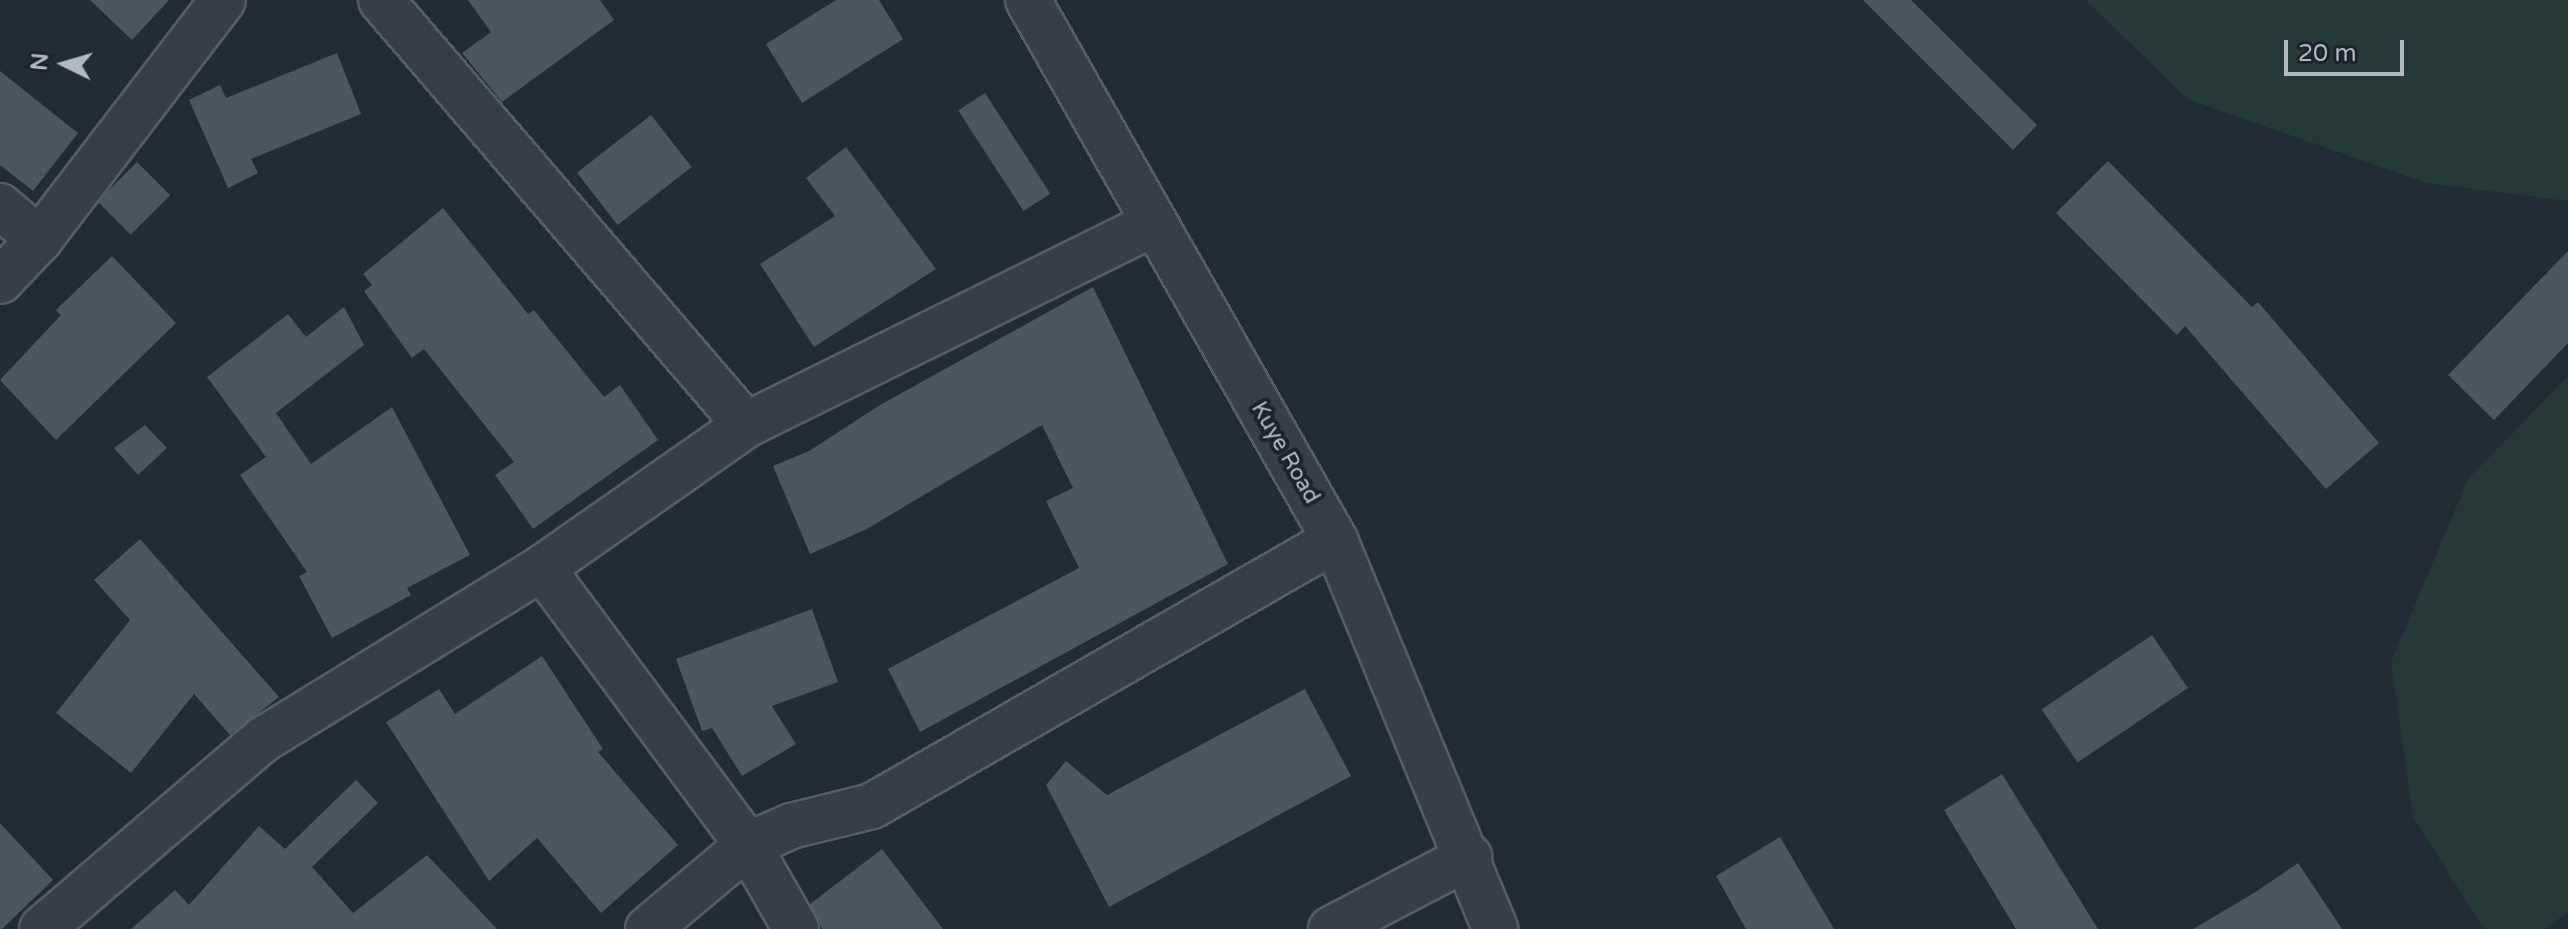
<!DOCTYPE html>
<style>
body{margin:0}
#map{position:relative;width:2568px;height:929px;overflow:hidden;background:#222c37;font-family:"Varela Round",sans-serif}
div>[style]{position:absolute}
.green>*{inset:0;background:#253939}
.building>*{inset:0;background:#4b5663;transform-origin:0 0}
.roads{filter:drop-shadow(2px 0 #545c66) drop-shadow(-2px 0 #545c66) drop-shadow(0 2px #545c66) drop-shadow(0 -2px #545c66)}
.minor>*{height:44px;margin:-22px;padding:0 22px;transform-origin:22px;border-radius:22px;background:#363e48}
span{translate:-50% -50%;white-space:nowrap;text-align:center;line-height:1.15;-webkit-text-stroke:8px #1b232d;paint-order:stroke}
.street-label{font-size:22px;color:#b1b9c4}
.north{position:absolute;left:24px;top:24px;width:80px;height:80px;-webkit-text-stroke:6px #1b232d;paint-order:stroke;rotate:275deg;font-size:22px;font-weight:700;line-height:32px;text-align:center;color:#b1b9c4}
.north::after{content:'';display:block;margin:auto;width:28px;height:36px;background:#b1b9c4;clip-path:polygon(50% 0,100% 100%,50% 72%,0 100%)}
.scale{position:absolute;left:2284px;top:40px;width:120px;height:36px;box-sizing:border-box;border:4px solid #b1b9c4;border-top:0;padding-left:10px;font-size:24px;line-height:28px;white-space:nowrap;color:#b1b9c4;-webkit-text-stroke:6px #1b232d;paint-order:stroke}
</style>
<div id="map">
<div class="green">
<i style="clip-path:polygon(2086px 0,2568px 0,2568px 201px,2426px 183px,2187px 99px)"></i>
<i style="clip-path:polygon(2568px 376px,2568px 912px,2545px 929px,2484px 929px,2413px 817px,2391px 662px,2468px 479px)"></i>
</div>
<div class="building">
<i style="clip-path:polygon(90px 0,169px 0,132px 40px)"></i>
<i style="clip-path:polygon(468px 0,600px 0,614px 20px,502px 102px,462px 53px,491px 32px)"></i>
<i style="clip-path:polygon(836px 0,879px 0,903px 39px,802px 103px,766px 44px)"></i>
<i style="clip-path:polygon(1863px 0,1911px 0,2037px 125px,2013px 150px)"></i>
<i style="clip-path:polygon(337px 53px,361px 114px,251px 159px,258px 173px,228px 188px,189px 100px,220px 85px,226px 98px)"></i>
<i style="clip-path:polygon(0 71px,78px 133px,33px 191px,0 165px)"></i>
<i style="left:985px;top:93px;width:120px;height:32px;rotate:57deg"></i>
<i style="left:651px;top:115px;width:66px;height:94px;rotate:52deg"></i>
<i style="clip-path:polygon(846px 147px,936px 269px,814px 347px,760px 264px,835px 216px,806px 178px)"></i>
<i style="clip-path:polygon(2108px 161px,2252px 307px,2258px 302px,2379px 443px,2326px 489px,2185px 326px,2177px 335px,2056px 213px)"></i>
<i style="left:137px;top:162px;width:47px;height:56px;rotate:45deg"></i>
<i style="clip-path:polygon(443px 208px,528px 314px,534px 310px,604px 397px,620px 385px,658px 440px,533px 529px,495px 475px,514px 462px,424px 349px,412px 358px,364px 291px,372px 285px,363px 274px)"></i>
<i style="clip-path:polygon(2568px 251px,2568px 343px,2494px 420px,2448px 375px)"></i>
<i style="clip-path:polygon(112px 256px,176px 323px,56px 440px,0 380px,61px 315px,56px 310px)"></i>
<i style="clip-path:polygon(1093px 287px,1228px 564px,920px 732px,888px 669px,1079px 568px,1046px 501px,1073px 488px,1042px 425px,865px 530px,810px 554px,773px 466px,809px 451px,880px 405px)"></i>
<i style="clip-path:polygon(344px 307px,364px 345px,276px 413px,311px 464px,392px 407px,470px 555px,407px 588px,411px 595px,332px 638px,299px 576px,307px 572px,240px 475px,266px 457px,207px 377px,288px 314px,306px 337px)"></i>
<i style="clip-path:polygon(145px 425px,167px 448px,138px 475px,114px 448px)"></i>
<i style="clip-path:polygon(140px 539px,279px 697px,230px 735px,194px 694px,131px 773px,56px 713px,130px 620px,94px 580px)"></i>
<i style="clip-path:polygon(812px 609px,838px 682px,772px 706px,796px 744px,742px 776px,712px 728px,702px 731px,676px 659px)"></i>
<i style="left:2152px;top:635px;width:64px;height:133px;rotate:56deg"></i>
<i style="clip-path:polygon(542px 656px,603px 749px,598px 752px,678px 845px,601px 913px,537px 838px,489px 881px,386px 722px,439px 689px,455px 714px)"></i>
<i style="clip-path:polygon(1305px 689px,1351px 776px,1109px 907px,1046px 785px,1066px 761px,1107px 795px)"></i>
<i style="clip-path:polygon(2002px 774px,2098px 929px,2016px 929px,1944px 810px)"></i>
<i style="clip-path:polygon(356px 780px,378px 803px,312px 867px,353px 913px,427px 855px,497px 929px,131px 929px,175px 890px,189px 905px,259px 826px,285px 849px)"></i>
<i style="clip-path:polygon(0 823px,53px 880px,2px 929px,0 929px)"></i>
<i style="clip-path:polygon(1780px 837px,1834px 929px,1746px 929px,1716px 876px)"></i>
<i style="clip-path:polygon(882px 849px,943px 929px,822px 929px,810px 904px)"></i>
<i style="clip-path:polygon(2298px 863px,2342px 929px,2193px 929px,2254px 893px)"></i>
</div>
<div class="roads">
<div class="minor">
<i style="left:381px;top:0;width:560px;rotate:49.34deg"></i>
<i style="left:1028px;top:0;width:621px;rotate:60.38deg"></i>
<i style="left:1335px;top:540px;width:421px;rotate:67.6deg"></i>
<i style="left:0;top:206px;width:52px;rotate:41.1deg"></i>
<i style="left:0;top:281px;width:57px;rotate:-46.4deg"></i>
<i style="left:39px;top:240px;width:302px;rotate:-52.5deg"></i>
<i style="left:542px;top:568px;width:345px;rotate:53.4deg"></i>
<i style="left:748px;top:845px;width:97px;rotate:60.3deg"></i>
<i style="left:42px;top:929px;width:292px;rotate:-40.6deg"></i>
<i style="left:264px;top:739px;width:326px;rotate:-31.6deg"></i>
<i style="left:542px;top:568px;width:249px;rotate:-35deg"></i>
<i style="left:746px;top:425px;width:455px;rotate:-26.3deg"></i>
<i style="left:648px;top:929px;width:131px;rotate:-40deg"></i>
<i style="left:748px;top:845px;width:47px;rotate:-23.8deg"></i>
<i style="left:791px;top:826px;width:83px;rotate:-13.9deg"></i>
<i style="left:872px;top:806px;width:534px;rotate:-29.88deg"></i>
<i style="left:1331px;top:929px;width:156px;rotate:-27.6deg"></i>
</div>
</div>
<div class="street-label">
<span style="left:1285px;top:453px;rotate:60deg">Kuye Road</span>
</div>
<div class="north">N</div>
<div class="scale">20 m</div>
</div>
